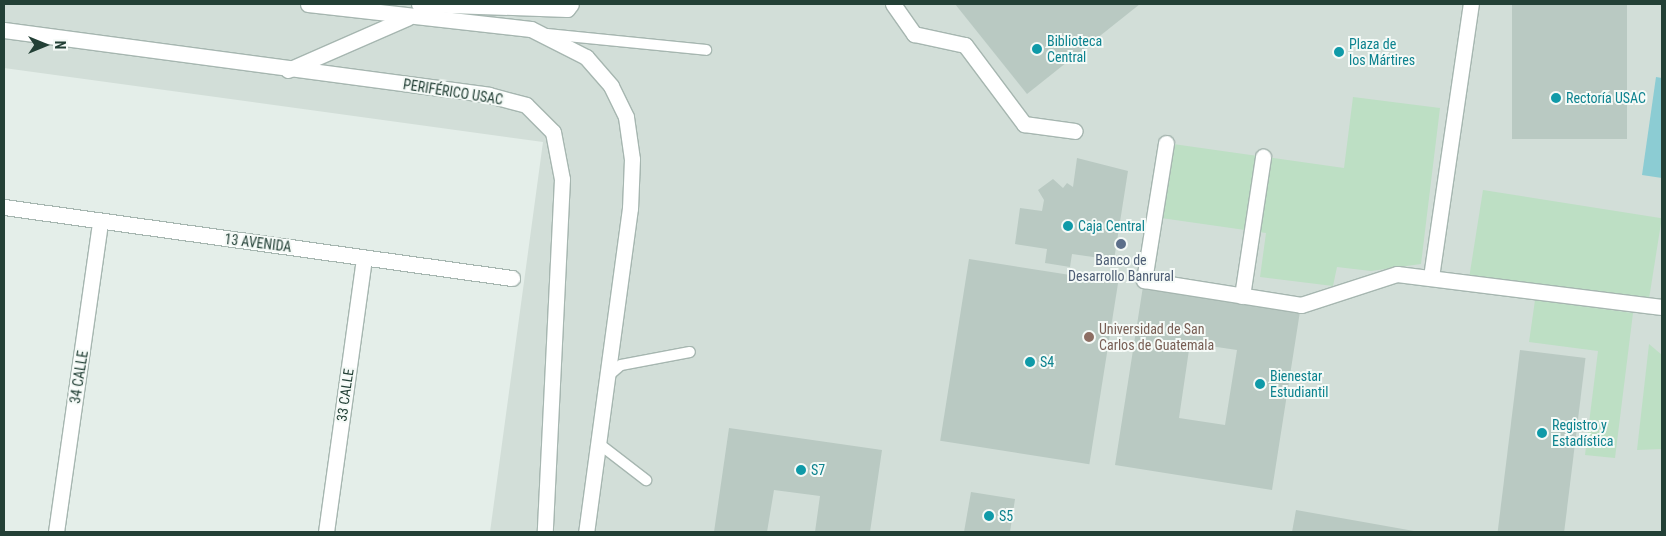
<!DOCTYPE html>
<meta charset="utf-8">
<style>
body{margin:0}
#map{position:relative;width:1666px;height:536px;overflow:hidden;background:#e4eee9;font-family:"Roboto Condensed",sans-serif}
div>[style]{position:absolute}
.built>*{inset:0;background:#d2ded8}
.green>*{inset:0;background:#bddfc4;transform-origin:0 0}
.water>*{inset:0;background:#8cccd3}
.building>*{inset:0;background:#b9c9c2;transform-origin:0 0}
.roads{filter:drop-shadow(1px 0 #a6b6b0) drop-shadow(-1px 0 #a6b6b0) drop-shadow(0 1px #a6b6b0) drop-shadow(0 -1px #a6b6b0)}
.lane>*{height:10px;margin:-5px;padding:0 5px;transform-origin:5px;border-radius:5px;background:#fff}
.street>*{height:15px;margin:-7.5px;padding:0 7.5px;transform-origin:7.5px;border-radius:7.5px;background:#fff}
.secondary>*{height:15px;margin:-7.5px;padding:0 7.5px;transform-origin:7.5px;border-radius:7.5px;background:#fff}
.dots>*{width:14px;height:14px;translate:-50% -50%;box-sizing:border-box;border:2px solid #f5faf7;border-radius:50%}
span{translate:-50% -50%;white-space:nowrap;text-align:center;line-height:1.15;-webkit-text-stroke:4px #f5faf7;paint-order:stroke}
.culture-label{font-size:14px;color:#0d838f}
.left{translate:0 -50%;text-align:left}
.street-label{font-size:14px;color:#234036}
.service-label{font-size:14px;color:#4e5e75}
.education-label{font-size:14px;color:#785e54}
.frame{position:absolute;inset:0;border:5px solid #234036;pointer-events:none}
.north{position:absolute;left:20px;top:20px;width:50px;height:50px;-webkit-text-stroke:4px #f5faf7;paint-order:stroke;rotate:90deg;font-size:14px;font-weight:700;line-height:20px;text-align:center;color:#234036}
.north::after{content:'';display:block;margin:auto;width:18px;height:22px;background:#234036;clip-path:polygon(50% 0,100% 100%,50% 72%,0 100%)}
</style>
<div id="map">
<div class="built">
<i style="clip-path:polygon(4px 4px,1662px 4px,1662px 532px,490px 532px,543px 142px,4px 68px)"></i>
</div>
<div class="green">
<i style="clip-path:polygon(1353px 97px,1440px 108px,1421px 264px,1371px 271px,1337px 267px,1333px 286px,1260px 277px,1266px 233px,1154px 217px,1166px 143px,1344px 168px)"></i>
<i style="left:1483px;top:190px;width:181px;height:91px;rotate:9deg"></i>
<i style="clip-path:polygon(1535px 300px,1633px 313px,1615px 458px,1585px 455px,1598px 351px,1529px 342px)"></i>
<i style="clip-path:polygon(1649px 344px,1662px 355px,1662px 449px,1637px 450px)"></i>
</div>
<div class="water">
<i style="clip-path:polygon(1656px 77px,1662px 78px,1662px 178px,1642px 175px)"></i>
</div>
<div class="building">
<i style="clip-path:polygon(955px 4px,1140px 4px,1027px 94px)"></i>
<i style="left:1512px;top:4px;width:115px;height:135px"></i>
<i style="clip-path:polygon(1077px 158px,1128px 171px,1114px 260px,1072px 254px,1070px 267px,1045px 263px,1047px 249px,1015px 244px,1020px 208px,1042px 211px,1044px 200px,1038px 190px,1053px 179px,1063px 188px,1067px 183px,1073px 187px)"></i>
<i style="left:969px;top:259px;width:151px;height:184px;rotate:9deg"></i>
<i style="clip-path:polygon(evenodd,1144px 280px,1301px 305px,1272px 490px,1115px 465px,1144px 280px,1190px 343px,1237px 350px,1225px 425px,1179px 418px,1190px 343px)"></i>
<i style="left:1520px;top:350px;width:66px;height:184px;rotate:7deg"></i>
<i style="clip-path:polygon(729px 428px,882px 450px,870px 532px,815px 532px,820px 496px,774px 490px,767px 532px,714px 532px)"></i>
<i style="clip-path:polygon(971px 492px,1015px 499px,1010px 532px,964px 532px)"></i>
<i style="clip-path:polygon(1296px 510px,1414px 531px,1414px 532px,1292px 532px)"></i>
</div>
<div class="roads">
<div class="lane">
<i style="left:547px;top:34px;width:160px;rotate:5.7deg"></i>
<i style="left:607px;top:377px;width:18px;rotate:-41deg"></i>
<i style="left:621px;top:365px;width:70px;rotate:-10.7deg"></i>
<i style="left:598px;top:443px;width:61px;rotate:37.6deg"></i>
</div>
<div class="street">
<i style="left:308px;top:4px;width:224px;rotate:6.4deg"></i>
<i style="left:531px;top:29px;width:62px;rotate:27deg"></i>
<i style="left:586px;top:57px;width:38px;rotate:49deg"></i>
<i style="left:611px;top:86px;width:34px;rotate:64deg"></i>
<i style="left:626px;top:117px;width:42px;rotate:81.9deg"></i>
<i style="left:632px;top:159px;width:49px;rotate:92.3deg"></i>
<i style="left:630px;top:208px;width:327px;rotate:97.7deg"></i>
<i style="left:419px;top:4px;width:148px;rotate:1.9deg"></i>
<i style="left:567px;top:9px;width:6px;rotate:-51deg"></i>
<i style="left:893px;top:4px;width:37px;rotate:55deg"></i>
<i style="left:914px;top:34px;width:52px;rotate:12.2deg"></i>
<i style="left:965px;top:45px;width:99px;rotate:53.2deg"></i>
<i style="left:1024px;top:124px;width:51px;rotate:7.8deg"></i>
<i style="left:1166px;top:143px;width:139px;rotate:99.1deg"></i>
<i style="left:1144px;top:280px;width:159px;rotate:9deg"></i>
<i style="left:1301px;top:305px;width:101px;rotate:-17.9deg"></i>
<i style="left:1397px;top:274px;width:267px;rotate:7.1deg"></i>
<i style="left:4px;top:207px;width:513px;rotate:7.96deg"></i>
<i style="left:1431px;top:277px;width:276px;rotate:-81.7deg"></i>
<i style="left:1242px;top:296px;width:141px;rotate:-81.4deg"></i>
<i style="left:56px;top:532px;width:314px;rotate:-81.9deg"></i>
<i style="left:326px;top:532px;width:277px;rotate:-82.1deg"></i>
</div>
<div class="secondary">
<i style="left:4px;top:30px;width:489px;rotate:7.6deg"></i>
<i style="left:489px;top:95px;width:38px;rotate:15deg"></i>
<i style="left:526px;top:105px;width:38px;rotate:45deg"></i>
<i style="left:553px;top:132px;width:48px;rotate:79.2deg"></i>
<i style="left:562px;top:179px;width:353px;rotate:92.8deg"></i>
<i style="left:288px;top:70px;width:130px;rotate:-23.6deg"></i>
</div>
</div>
<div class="dots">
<i style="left:1037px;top:49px;background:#0f9aa8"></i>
<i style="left:1339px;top:52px;background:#0f9aa8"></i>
<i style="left:1556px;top:98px;background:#0f9aa8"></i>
<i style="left:1068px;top:226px;background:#0f9aa8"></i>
<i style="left:1121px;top:244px;background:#5c6f8a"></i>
<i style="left:1089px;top:337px;background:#8d6e63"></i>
<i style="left:1030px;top:362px;background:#0f9aa8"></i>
<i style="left:1260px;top:384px;background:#0f9aa8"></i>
<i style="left:1542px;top:433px;background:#0f9aa8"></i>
<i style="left:801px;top:470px;background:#0f9aa8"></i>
<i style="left:989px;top:516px;background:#0f9aa8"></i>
</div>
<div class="culture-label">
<span class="left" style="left:1047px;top:49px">Biblioteca<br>Central</span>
<span class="left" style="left:1349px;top:52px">Plaza de<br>los Mártires</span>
<span class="left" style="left:1566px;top:98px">Rectoría USAC</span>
<span class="left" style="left:1078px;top:226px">Caja Central</span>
<span class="left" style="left:1040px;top:362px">S4</span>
<span class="left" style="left:1270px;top:384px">Bienestar<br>Estudiantil</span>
<span class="left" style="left:1552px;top:433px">Registro y<br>Estadística</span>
<span class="left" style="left:811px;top:470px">S7</span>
<span class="left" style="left:999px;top:516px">S5</span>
</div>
<div class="street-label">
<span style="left:453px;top:92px;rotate:9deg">PERIFÉRICO USAC</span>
<span style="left:258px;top:243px;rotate:7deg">13 AVENIDA</span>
<span style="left:79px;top:377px;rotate:-81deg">34 CALLE</span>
<span style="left:345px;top:395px;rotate:-82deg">33 CALLE</span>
</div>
<div class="service-label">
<span style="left:1121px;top:268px">Banco de<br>Desarrollo Banrural</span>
</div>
<div class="education-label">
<span class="left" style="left:1099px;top:337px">Universidad de San<br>Carlos de Guatemala</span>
</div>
<div class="frame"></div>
<div class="north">N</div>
</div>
